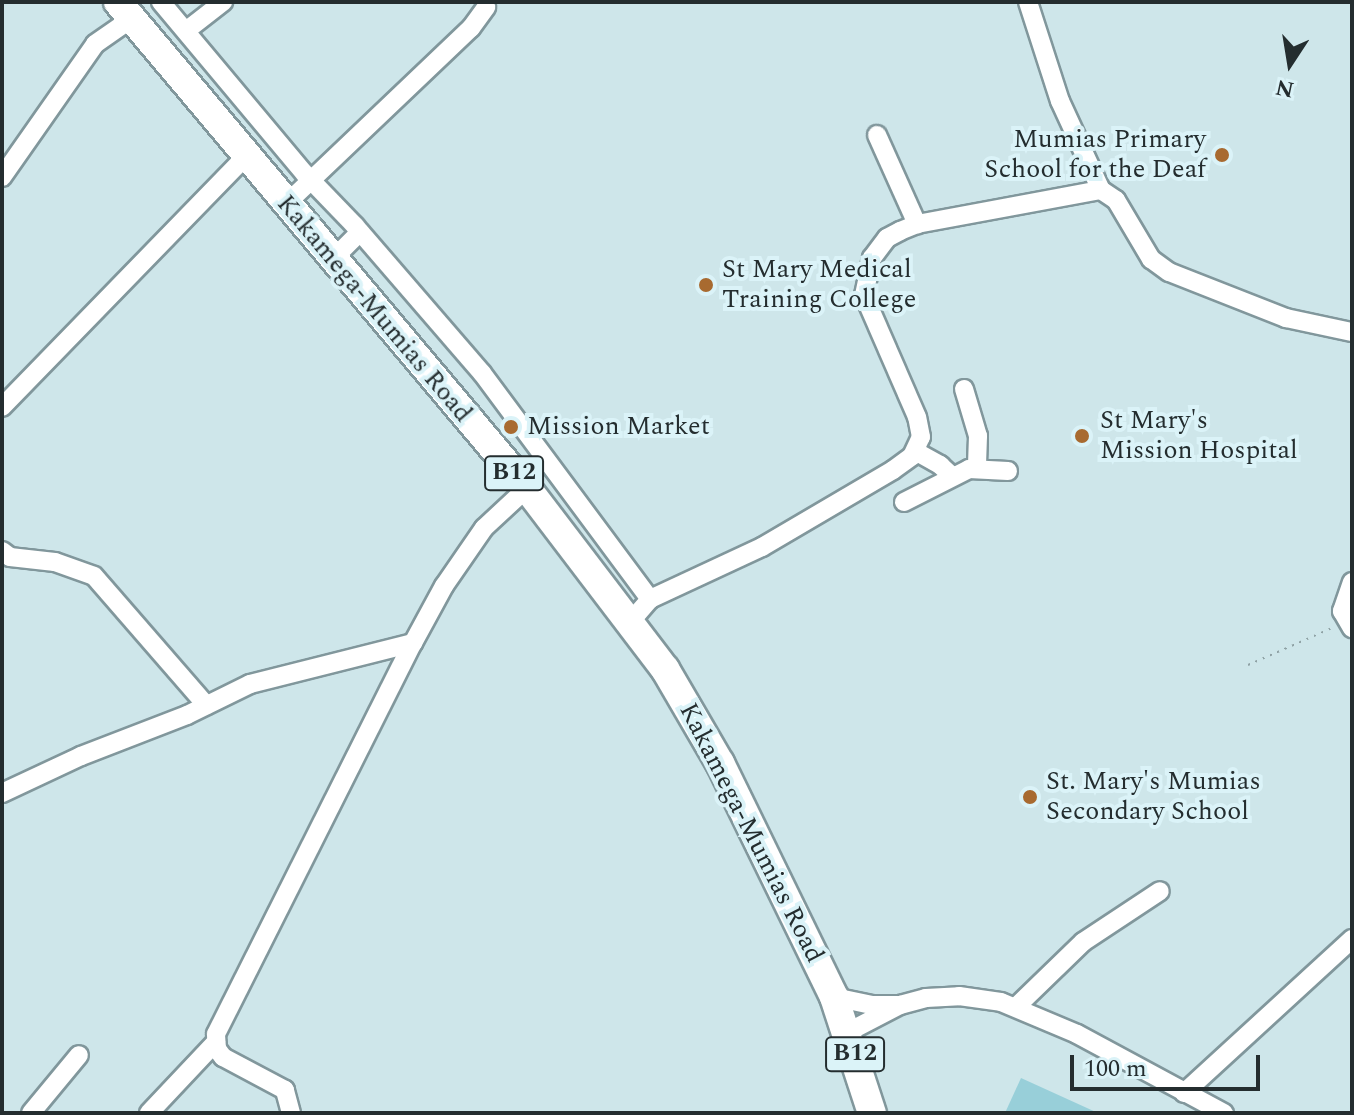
<!DOCTYPE html>
<style>
body{margin:0}
#map{position:relative;width:1354px;height:1115px;overflow:hidden;background:#cee6ea;font-family:Spectral,serif}
div>[style]{position:absolute}
.green>*{inset:0;background:#98cfd9}
.path>*{height:2px;margin-top:-1px;transform-origin:0;background:repeating-linear-gradient(90deg,#8fa2a5 0 2px,transparent 0 8px)}
.roads{filter:drop-shadow(2px 0 #81979c) drop-shadow(-2px 0 #81979c) drop-shadow(0 2px #81979c) drop-shadow(0 -2px #81979c)}
.minor>*{height:18px;margin:-9px;padding:0 9px;transform-origin:9px;border-radius:9px;background:#fff}
.highway>*{height:28px;margin:-14px;padding:0 14px;transform-origin:14px;border-radius:14px;background:#fff}
.dots>*{width:22px;height:22px;translate:-50% -50%;box-sizing:border-box;border:4px solid #dbf3f8;border-radius:50%}
span{translate:-50% -50%;white-space:nowrap;text-align:center;line-height:1.15;-webkit-text-stroke:8px #dbf3f8;paint-order:stroke}
.shield-label span{padding:2px 6px;background:#dbf3f8;border:2px solid;border-radius:6px;-webkit-text-stroke-width:0}
.shield-label{font-size:24px;color:#242d2f;font-weight:700}
.poi-label{font-size:26px;color:#242d2f}
.right{translate:-100% -50%;text-align:right}
.left{translate:0 -50%;text-align:left}
.street-label{font-size:26px;color:#242d2f}
.frame{position:absolute;inset:0;border:4px solid #242d2f;pointer-events:none}
.north{position:absolute;left:1250px;top:24px;width:80px;height:80px;-webkit-text-stroke:6px #dbf3f8;paint-order:stroke;rotate:192deg;font-size:22px;font-weight:700;line-height:32px;text-align:center;color:#242d2f}
.north::after{content:'';display:block;margin:auto;width:28px;height:36px;background:#242d2f;clip-path:polygon(50% 0,100% 100%,50% 72%,0 100%)}
.scale{position:absolute;left:1070px;top:1055px;width:190px;height:36px;box-sizing:border-box;border:4px solid #242d2f;border-top:0;padding-left:10px;font-size:24px;line-height:28px;white-space:nowrap;color:#242d2f;-webkit-text-stroke:6px #dbf3f8;paint-order:stroke}
</style>
<div id="map">
<div class="green">
<i style="clip-path:polygon(1021px 1078px,1098px 1113px,1005px 1113px)"></i>
</div>
<div class="path">
<i style="left:1248px;top:665px;width:92px;rotate:-23.8deg"></i>
</div>
<div class="roads">
<div class="minor">
<i style="left:161px;top:2px;width:224px;rotate:50.1deg"></i>
<i style="left:305px;top:174px;width:72px;rotate:46.1deg"></i>
<i style="left:355px;top:226px;width:194px;rotate:49.2deg"></i>
<i style="left:482px;top:373px;width:282px;rotate:53.4deg"></i>
<i style="left:1028px;top:2px;width:104px;rotate:72.1deg"></i>
<i style="left:1060px;top:101px;width:98px;rotate:65.3deg"></i>
<i style="left:187px;top:30px;width:46px;rotate:-37.9deg"></i>
<i style="left:877px;top:135px;width:98px;rotate:65.8deg"></i>
<i style="left:2px;top:177px;width:162px;rotate:-55deg"></i>
<i style="left:95px;top:44px;width:44px;rotate:-34.8deg"></i>
<i style="left:285px;top:205px;width:257px;rotate:-43.6deg"></i>
<i style="left:471px;top:28px;width:26px;rotate:-54deg"></i>
<i style="left:333px;top:259px;width:38px;rotate:-45deg"></i>
<i style="left:964px;top:389px;width:49px;rotate:73.4deg"></i>
<i style="left:978px;top:436px;width:33px;rotate:92deg"></i>
<i style="left:2px;top:407px;width:349px;rotate:-45.8deg"></i>
<i style="left:915px;top:451px;width:29px;rotate:29deg"></i>
<i style="left:940px;top:465px;width:16px;rotate:43deg"></i>
<i style="left:904px;top:502px;width:73px;rotate:-26.9deg"></i>
<i style="left:969px;top:469px;width:39px;rotate:3deg"></i>
<i style="left:2px;top:551px;width:10px;rotate:37deg"></i>
<i style="left:10px;top:557px;width:45px;rotate:6.3deg"></i>
<i style="left:55px;top:562px;width:41px;rotate:19.7deg"></i>
<i style="left:94px;top:576px;width:171px;rotate:49deg"></i>
<i style="left:1352px;top:582px;width:31px;rotate:109deg"></i>
<i style="left:1342px;top:611px;width:20px;rotate:60deg"></i>
<i style="left:631px;top:621px;width:29px;rotate:-49deg"></i>
<i style="left:650px;top:599px;width:123px;rotate:-24.9deg"></i>
<i style="left:762px;top:547px;width:152px;rotate:-30.4deg"></i>
<i style="left:893px;top:470px;width:24px;rotate:-36deg"></i>
<i style="left:912px;top:456px;width:21px;rotate:-65deg"></i>
<i style="left:921px;top:437px;width:20px;rotate:-101deg"></i>
<i style="left:917px;top:417px;width:133px;rotate:-113.5deg"></i>
<i style="left:864px;top:295px;width:38px;rotate:-78deg"></i>
<i style="left:872px;top:258px;width:25px;rotate:-53deg"></i>
<i style="left:887px;top:238px;width:15px;rotate:-28deg"></i>
<i style="left:900px;top:231px;width:18px;rotate:-22deg"></i>
<i style="left:917px;top:224px;width:187px;rotate:-10.5deg"></i>
<i style="left:1101px;top:190px;width:18px;rotate:34deg"></i>
<i style="left:1116px;top:200px;width:69px;rotate:59.3deg"></i>
<i style="left:1151px;top:259px;width:22px;rotate:36deg"></i>
<i style="left:1169px;top:272px;width:126px;rotate:21.5deg"></i>
<i style="left:1286px;top:318px;width:67px;rotate:12deg"></i>
<i style="left:2px;top:793px;width:87px;rotate:-25.1deg"></i>
<i style="left:81px;top:756px;width:114px;rotate:-21.1deg"></i>
<i style="left:187px;top:715px;width:70px;rotate:-26.2deg"></i>
<i style="left:250px;top:684px;width:168px;rotate:-14.1deg"></i>
<i style="left:413px;top:643px;width:65px;rotate:-61.5deg"></i>
<i style="left:444px;top:586px;width:70px;rotate:-55.4deg"></i>
<i style="left:484px;top:528px;width:59px;rotate:-42.9deg"></i>
<i style="left:834px;top:997px;width:38px;rotate:12deg"></i>
<i style="left:871px;top:1005px;width:26px"></i>
<i style="left:1017px;top:1006px;width:92px;rotate:-44.1deg"></i>
<i style="left:1083px;top:942px;width:92px;rotate:-33.5deg"></i>
<i style="left:848px;top:1032px;width:59px;rotate:-27.4deg"></i>
<i style="left:900px;top:1005px;width:27px;rotate:-15deg"></i>
<i style="left:926px;top:998px;width:33px;rotate:-3deg"></i>
<i style="left:959px;top:996px;width:42px;rotate:8.1deg"></i>
<i style="left:1001px;top:1002px;width:82px;rotate:22.8deg"></i>
<i style="left:1077px;top:1034px;width:167px;rotate:28.3deg"></i>
<i style="left:1184px;top:1093px;width:228px;rotate:-42.5deg"></i>
<i style="left:31px;top:1113px;width:75px;rotate:-50.4deg"></i>
<i style="left:149px;top:1113px;width:98px;rotate:-46.7deg"></i>
<i style="left:291px;top:1113px;width:24px;rotate:-105deg"></i>
<i style="left:285px;top:1090px;width:70px;rotate:-152deg"></i>
<i style="left:223px;top:1057px;width:10px;rotate:-127deg"></i>
<i style="left:217px;top:1049px;width:15px;rotate:-94deg"></i>
<i style="left:216px;top:1034px;width:438px;rotate:-63.3deg"></i>
</div>
<div class="highway">
<i style="left:118px;top:2px;width:635px;rotate:49.92deg"></i>
<i style="left:527px;top:488px;width:228px;rotate:52.7deg"></i>
<i style="left:665px;top:669px;width:109px;rotate:59.7deg"></i>
<i style="left:720px;top:763px;width:260px;rotate:64deg"></i>
<i style="left:834px;top:997px;width:122px;rotate:71.9deg"></i>
</div>
</div>
<div class="dots">
<i style="left:1222px;top:155px;background:#a86a30"></i>
<i style="left:706px;top:285px;background:#a86a30"></i>
<i style="left:511px;top:427px;background:#a86a30"></i>
<i style="left:1082px;top:436px;background:#a86a30"></i>
<i style="left:1030px;top:797px;background:#a86a30"></i>
</div>
<div class="shield-label">
<span style="left:514px;top:473px">B12</span>
<span style="left:855px;top:1054px">B12</span>
</div>
<div class="poi-label">
<span class="right" style="left:1206px;top:155px">Mumias Primary<br>School for the Deaf</span>
<span class="left" style="left:722px;top:285px">St Mary Medical<br>Training College</span>
<span class="left" style="left:1100px;top:436px">St Mary's<br>Mission Hospital</span>
<span class="left" style="left:527px;top:427px">Mission Market</span>
<span class="left" style="left:1046px;top:797px">St. Mary's Mumias<br>Secondary School</span>
</div>
<div class="street-label">
<span style="left:374px;top:309px;rotate:50deg">Kakamega-Mumias Road</span>
<span style="left:751px;top:833px;rotate:63deg">Kakamega-Mumias Road</span>
</div>
<div class="frame"></div>
<div class="north">N</div>
<div class="scale">100 m</div>
</div>
